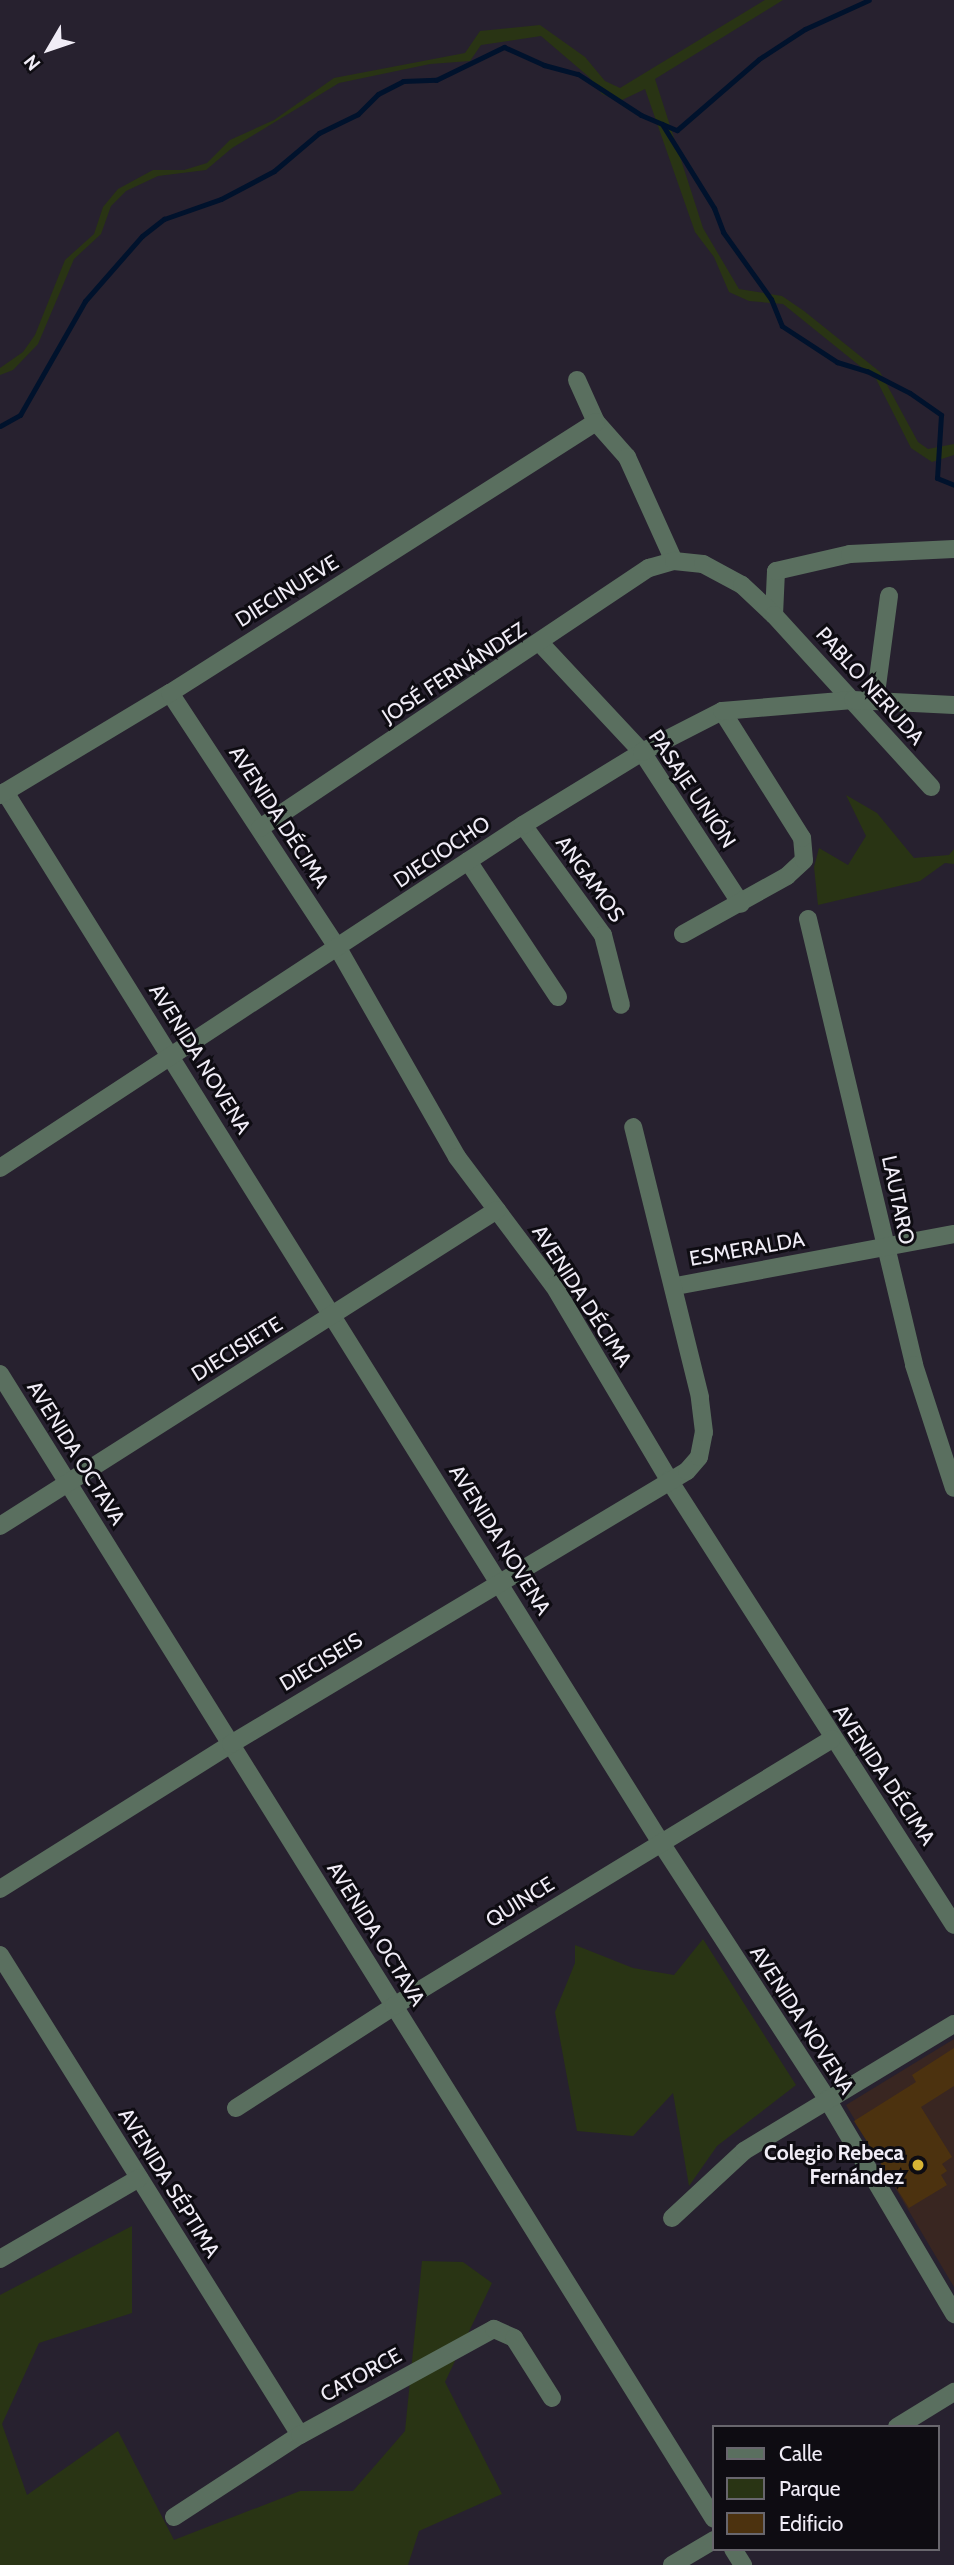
<!DOCTYPE html>
<meta charset="utf-8">
<style>
body{margin:0}
#map{position:relative;width:954px;height:2565px;overflow:hidden;background:#27212f;font-family:Cabin,sans-serif}
div>[style]{position:absolute}
.education>*{inset:0;background:#392621}
.green>*{inset:0;background:#293414}
.stream>*{height:5px;margin:-2.5px;padding:0 2.5px;transform-origin:2.5px;border-radius:2.5px;background:#00122c}
.building>*{inset:0;background:#4c320f}
.minor>*{height:18px;margin:-9px;padding:0 9px;transform-origin:9px;border-radius:9px;background:#5a6f5f}
.dots>*{width:19px;height:19px;translate:-50% -50%;box-sizing:border-box;border:4px solid #0e0c12;border-radius:50%}
span{translate:-50% -50%;white-space:nowrap;text-align:center;line-height:1.15;-webkit-text-stroke:6px #0e0c12;paint-order:stroke}
.street-label{font-size:21px;color:#f0ecf6}
.poi-label{font-size:21px;color:#f0ecf6;font-weight:700}
.right{translate:-100% -50%;text-align:right}
.legend{position:absolute;left:712px;top:2425px;width:228px;height:126px;box-sizing:border-box;background:#0e0c12;border:2px solid #68666d;margin:0;padding:9px 12px;list-style:none;font-size:21px;color:#f0ecf6}
.legend li{display:flex;align-items:center;gap:14px;height:35px}
.legend b{width:35px;border:2px solid #68666d}
.north{position:absolute;left:14px;top:14px;width:70px;height:70px;-webkit-text-stroke:5px #0e0c12;paint-order:stroke;rotate:231deg;font-size:19px;font-weight:700;line-height:28px;text-align:center;color:#f0ecf6}
.north::after{content:'';display:block;margin:auto;width:24px;height:32px;background:#f0ecf6;clip-path:polygon(50% 0,100% 100%,50% 72%,0 100%)}
</style>
<div id="map">
<div class="education">
<i style="clip-path:polygon(954px 2039px,954px 2287px,846px 2105px)"></i>
</div>
<div class="green">
<i style="clip-path:polygon(765px 0,783px 0,655px 79px,703px 228px,739px 289px,782px 296px,804px 311px,880px 372px,918px 442px,928px 449px,954px 444px,954px 455px,932px 462px,911px 448px,876px 379px,783px 304px,749px 301px,729px 292px,714px 257px,695px 232px,645px 89px,620px 101px,602px 94px,589px 77px,541px 36px,481px 45px,470px 61px,430px 64px,339px 83px,232px 148px,206px 170px,158px 176px,126px 191px,111px 206px,101px 234px,74px 259px,38px 344px,13px 370px,0 375px,0 368px,23px 352px,35px 335px,65px 260px,94px 234px,103px 207px,118px 189px,153px 170px,184px 170px,207px 163px,230px 140px,274px 120px,334px 78px,465px 53px,480px 31px,540px 25px,585px 57px,605px 81px,620px 88px)"></i>
<i style="clip-path:polygon(846px 795px,877px 813px,914px 858px,949px 855px,954px 849px,954px 864px,945px 863px,920px 881px,818px 905px,814px 867px,819px 848px,848px 865px,866px 836px)"></i>
<i style="clip-path:polygon(703px 1939px,796px 2085px,717px 2146px,689px 2186px,673px 2093px,633px 2136px,577px 2131px,555px 2012px,575px 1963px,575px 1945px,633px 1968px,674px 1975px)"></i>
<i style="clip-path:polygon(132px 2226px,132px 2313px,39px 2343px,2px 2424px,27px 2495px,118px 2431px,174px 2540px,300px 2491px,353px 2491px,405px 2431px,422px 2261px,463px 2262px,492px 2283px,445px 2382px,502px 2494px,419px 2531px,408px 2565px,0 2565px,0 2295px)"></i>
</div>
<div class="stream">
<i style="left:662px;top:124px;width:99px;rotate:58.2deg"></i>
<i style="left:714px;top:208px;width:26px;rotate:69deg"></i>
<i style="left:723px;top:232px;width:82px;rotate:54.4deg"></i>
<i style="left:771px;top:299px;width:29px;rotate:68deg"></i>
<i style="left:782px;top:326px;width:66px;rotate:33.2deg"></i>
<i style="left:837px;top:362px;width:31px;rotate:17deg"></i>
<i style="left:867px;top:371px;width:48px;rotate:27.1deg"></i>
<i style="left:910px;top:393px;width:38px;rotate:35deg"></i>
<i style="left:941px;top:415px;width:63px;rotate:93.6deg"></i>
<i style="left:937px;top:478px;width:18px;rotate:22deg"></i>
<i style="left:0;top:426px;width:23px;rotate:-29deg"></i>
<i style="left:20px;top:415px;width:131px;rotate:-60.3deg"></i>
<i style="left:85px;top:301px;width:86px;rotate:-48.8deg"></i>
<i style="left:142px;top:236px;width:28px;rotate:-38deg"></i>
<i style="left:164px;top:219px;width:60px;rotate:-19.3deg"></i>
<i style="left:221px;top:199px;width:60px;rotate:-27.8deg"></i>
<i style="left:274px;top:171px;width:59px;rotate:-40.2deg"></i>
<i style="left:319px;top:133px;width:43px;rotate:-26deg"></i>
<i style="left:358px;top:114px;width:28px;rotate:-45deg"></i>
<i style="left:378px;top:94px;width:28px;rotate:-27deg"></i>
<i style="left:403px;top:81px;width:33px;rotate:-2deg"></i>
<i style="left:436px;top:80px;width:76px;rotate:-25.9deg"></i>
<i style="left:504px;top:47px;width:44px;rotate:24.2deg"></i>
<i style="left:544px;top:65px;width:35px;rotate:15deg"></i>
<i style="left:578px;top:74px;width:75px;rotate:33.1deg"></i>
<i style="left:641px;top:115px;width:39px;rotate:23deg"></i>
<i style="left:677px;top:130px;width:108px;rotate:-40.9deg"></i>
<i style="left:759px;top:59px;width:55px;rotate:-33.1deg"></i>
<i style="left:805px;top:29px;width:70px;rotate:-24.4deg"></i>
</div>
<div class="building">
<i style="clip-path:polygon(954px 2048px,954px 2086px,921px 2107px,952px 2157px,942px 2164px,947px 2171px,941px 2175px,947px 2185px,909px 2208px,854px 2121px,916px 2082px,912px 2075px)"></i>
</div>
<div class="minor">
<i style="left:577px;top:380px;width:46px;rotate:65.7deg"></i>
<i style="left:596px;top:422px;width:47px;rotate:48.5deg"></i>
<i style="left:627px;top:457px;width:114px;rotate:65.7deg"></i>
<i style="left:774px;top:615px;width:44px;rotate:-87.4deg"></i>
<i style="left:776px;top:571px;width:76px;rotate:-12.9deg"></i>
<i style="left:850px;top:554px;width:104px;rotate:-2.8deg"></i>
<i style="left:541px;top:644px;width:148px;rotate:46.9deg"></i>
<i style="left:642px;top:752px;width:181px;rotate:56.9deg"></i>
<i style="left:170px;top:693px;width:308px;rotate:56.7deg"></i>
<i style="left:339px;top:950px;width:238px;rotate:60.3deg"></i>
<i style="left:457px;top:1157px;width:161px;rotate:53.1deg"></i>
<i style="left:554px;top:1286px;width:226px;rotate:59.3deg"></i>
<i style="left:669px;top:1480px;width:528px;rotate:57.36deg"></i>
<i style="left:875px;top:701px;width:106px;rotate:-82.4deg"></i>
<i style="left:5px;top:792px;width:1239px;rotate:58.03deg"></i>
<i style="left:661px;top:1843px;width:305px;rotate:57deg"></i>
<i style="left:827px;top:2099px;width:250px;rotate:59.4deg"></i>
<i style="left:0;top:795px;width:198px;rotate:-31deg"></i>
<i style="left:170px;top:693px;width:505px;rotate:-32.46deg"></i>
<i style="left:523px;top:825px;width:136px;rotate:54deg"></i>
<i style="left:603px;top:935px;width:72px;rotate:75.6deg"></i>
<i style="left:260px;top:828px;width:468px;rotate:-33.8deg"></i>
<i style="left:649px;top:568px;width:26px;rotate:-16deg"></i>
<i style="left:674px;top:561px;width:29px;rotate:6deg"></i>
<i style="left:703px;top:564px;width:44px;rotate:28.3deg"></i>
<i style="left:742px;top:585px;width:44px;rotate:43.2deg"></i>
<i style="left:774px;top:615px;width:233px;rotate:47.6deg"></i>
<i style="left:468px;top:861px;width:163px;rotate:56.5deg"></i>
<i style="left:808px;top:919px;width:458px;rotate:76.6deg"></i>
<i style="left:914px;top:1365px;width:129px;rotate:72deg"></i>
<i style="left:683px;top:934px;width:119px;rotate:-29.1deg"></i>
<i style="left:787px;top:876px;width:23px;rotate:-43deg"></i>
<i style="left:804px;top:860px;width:22px;rotate:-95deg"></i>
<i style="left:802px;top:838px;width:150px;rotate:-122.2deg"></i>
<i style="left:0;top:1168px;width:625px;rotate:-33.26deg"></i>
<i style="left:523px;top:825px;width:140px;rotate:-31.5deg"></i>
<i style="left:642px;top:752px;width:90px;rotate:-27.1deg"></i>
<i style="left:722px;top:711px;width:131px;rotate:-4.8deg"></i>
<i style="left:853px;top:700px;width:101px;rotate:2.8deg"></i>
<i style="left:676px;top:1286px;width:283px;rotate:-10.6deg"></i>
<i style="left:0;top:1374px;width:1349px;rotate:58.05deg"></i>
<i style="left:0;top:1526px;width:589px;rotate:-32.45deg"></i>
<i style="left:0;top:1889px;width:273px;rotate:-32.1deg"></i>
<i style="left:231px;top:1744px;width:531px;rotate:-30.91deg"></i>
<i style="left:687px;top:1471px;width:18px;rotate:-49deg"></i>
<i style="left:699px;top:1457px;width:25px;rotate:-79deg"></i>
<i style="left:704px;top:1432px;width:35px;rotate:-97deg"></i>
<i style="left:700px;top:1397px;width:278px;rotate:-103.9deg"></i>
<i style="left:0;top:1955px;width:566px;rotate:57.99deg"></i>
<i style="left:236px;top:2108px;width:188px;rotate:-32.8deg"></i>
<i style="left:394px;top:2006px;width:513px;rotate:-31.37deg"></i>
<i style="left:672px;top:2218px;width:98px;rotate:-42.9deg"></i>
<i style="left:744px;top:2151px;width:245px;rotate:-31.2deg"></i>
<i style="left:0;top:2259px;width:161px;rotate:-30.2deg"></i>
<i style="left:897px;top:2427px;width:67px;rotate:-31.6deg"></i>
<i style="left:174px;top:2517px;width:150px;rotate:-33.1deg"></i>
<i style="left:300px;top:2435px;width:221px;rotate:-28.7deg"></i>
<i style="left:494px;top:2329px;width:22px;rotate:24deg"></i>
<i style="left:514px;top:2338px;width:71px;rotate:57.7deg"></i>
<i style="left:733px;top:2549px;width:19px;rotate:58deg"></i>
<i style="left:672px;top:2565px;width:49px;rotate:-30.8deg"></i>
</div>
<div class="dots">
<i style="left:918px;top:2165px;background:#d8b434"></i>
</div>
<div class="street-label">
<span style="left:287px;top:591px;rotate:-32deg">DIECINUEVE</span>
<span style="left:454px;top:673px;rotate:-33deg">JOSÉ FERNÁNDEZ</span>
<span style="left:870px;top:686px;rotate:48deg">PABLO NERUDA</span>
<span style="left:692px;top:789px;rotate:56deg">PASAJE UNIÓN</span>
<span style="left:279px;top:817px;rotate:57deg">AVENIDA DÉCIMA</span>
<span style="left:442px;top:852px;rotate:-34deg">DIECIOCHO</span>
<span style="left:590px;top:879px;rotate:54deg">ANGAMOS</span>
<span style="left:200px;top:1059px;rotate:58deg">AVENIDA NOVENA</span>
<span style="left:898px;top:1200px;rotate:78deg">LAUTARO</span>
<span style="left:747px;top:1249px;rotate:-10deg">ESMERALDA</span>
<span style="left:582px;top:1296px;rotate:57deg">AVENIDA DÉCIMA</span>
<span style="left:237px;top:1349px;rotate:-32deg">DIECISIETE</span>
<span style="left:76px;top:1453px;rotate:58deg">AVENIDA OCTAVA</span>
<span style="left:500px;top:1540px;rotate:58deg">AVENIDA NOVENA</span>
<span style="left:321px;top:1662px;rotate:-31deg">DIECISEIS</span>
<span style="left:884px;top:1775px;rotate:56deg">AVENIDA DÉCIMA</span>
<span style="left:520px;top:1902px;rotate:-32deg">QUINCE</span>
<span style="left:376px;top:1934px;rotate:58deg">AVENIDA OCTAVA</span>
<span style="left:802px;top:2020px;rotate:57deg">AVENIDA NOVENA</span>
<span style="left:169px;top:2183px;rotate:58deg">AVENIDA SÉPTIMA</span>
<span style="left:361px;top:2375px;rotate:-29deg">CATORCE</span>
</div>
<div class="poi-label">
<span class="right" style="left:904px;top:2165px">Colegio Rebeca<br>Fernández</span>
</div>
<ul class="legend">
<li><b style="height:9px;background:#5a6f5f"></b>Calle</li>
<li><b style="height:19px;background:#293414"></b>Parque</li>
<li><b style="height:19px;background:#4c320f"></b>Edificio</li>
</ul>
<div class="north">N</div>
</div>
